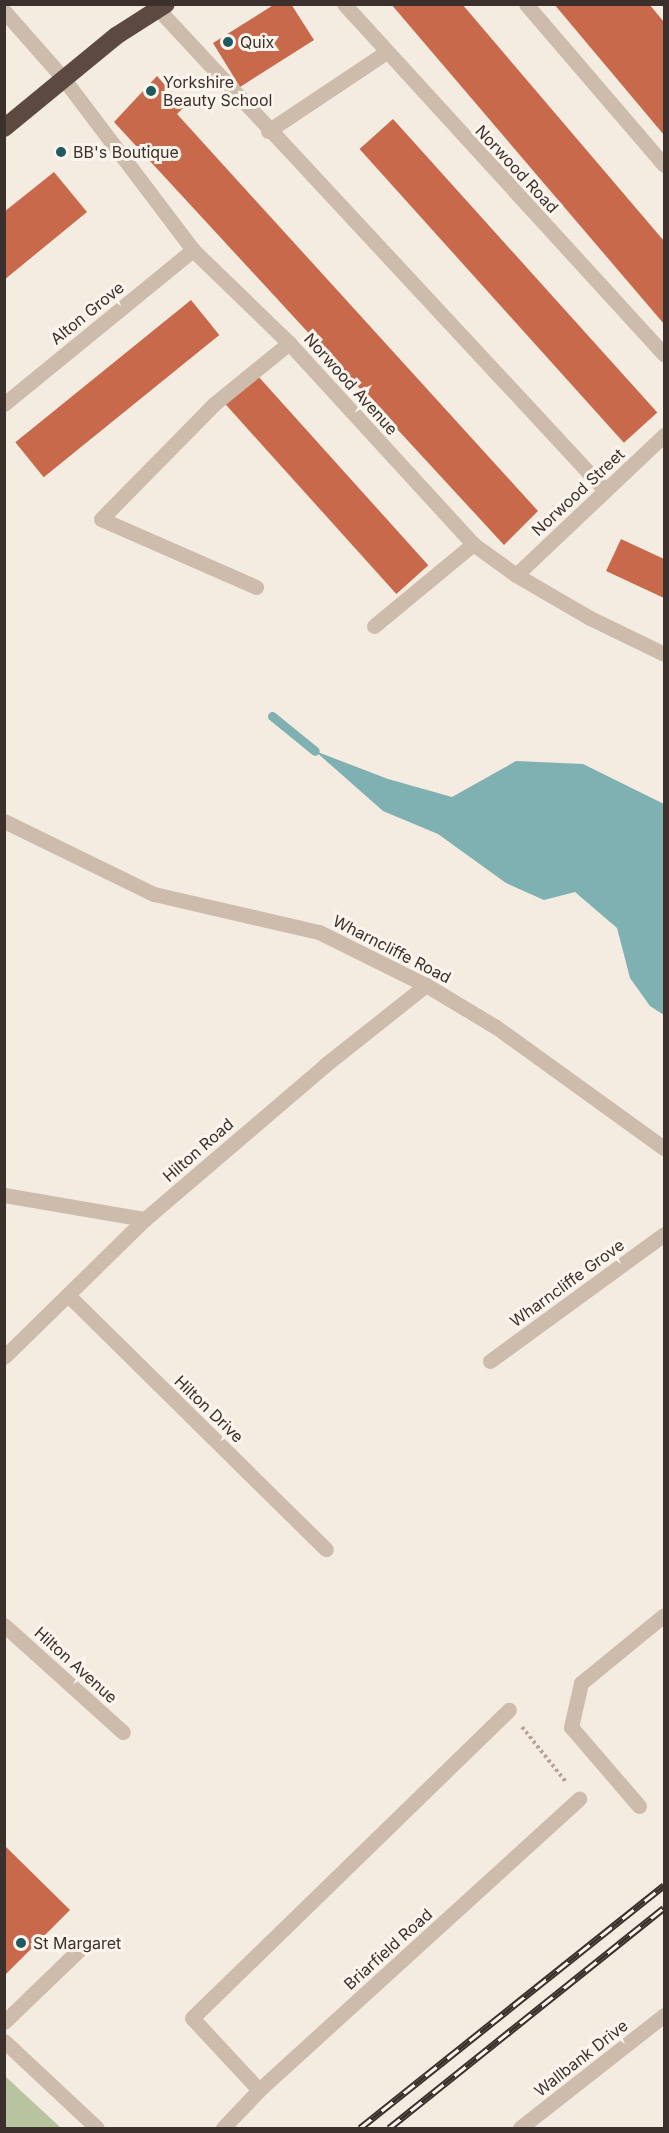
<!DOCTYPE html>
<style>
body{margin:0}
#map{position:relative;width:669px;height:2133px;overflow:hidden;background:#f4ebe1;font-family:Inter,sans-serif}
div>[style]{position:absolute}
.green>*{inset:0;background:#b8c4a0}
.water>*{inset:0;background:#7fb0b2}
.stream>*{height:9px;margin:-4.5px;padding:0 4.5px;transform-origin:4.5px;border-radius:4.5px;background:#7fb0b2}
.building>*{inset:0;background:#c8694b;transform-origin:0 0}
.path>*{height:4px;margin-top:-2px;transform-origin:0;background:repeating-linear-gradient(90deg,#b9a596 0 3px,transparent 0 6px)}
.minor>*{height:15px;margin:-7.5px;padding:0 7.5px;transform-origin:7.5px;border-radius:7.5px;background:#cdbbac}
.highway>*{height:18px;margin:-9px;padding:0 9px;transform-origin:9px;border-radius:9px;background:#5c4a42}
.rail>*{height:7px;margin-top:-3.5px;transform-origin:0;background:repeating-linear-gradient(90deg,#fbf5ee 0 14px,#3b302b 0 28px);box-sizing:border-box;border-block:2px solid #3b302b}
.dots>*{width:16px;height:16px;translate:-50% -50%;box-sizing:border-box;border:3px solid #fbf5ee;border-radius:50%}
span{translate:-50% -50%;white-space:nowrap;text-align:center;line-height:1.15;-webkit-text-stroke:6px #fbf5ee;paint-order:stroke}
.poi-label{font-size:16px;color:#3b302b}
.left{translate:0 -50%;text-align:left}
.street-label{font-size:16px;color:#3b302b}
.frame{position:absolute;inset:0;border:6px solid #3b302b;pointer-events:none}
</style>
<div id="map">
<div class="green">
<i style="clip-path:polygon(5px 2076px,61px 2128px,5px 2128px)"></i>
</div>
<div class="water">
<i style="clip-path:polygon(315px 751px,388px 779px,452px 797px,516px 761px,583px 764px,664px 804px,664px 1015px,650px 1006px,630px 978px,617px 928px,575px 892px,544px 900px,506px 883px,438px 834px,383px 811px)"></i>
</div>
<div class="stream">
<i style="left:272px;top:716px;width:55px;rotate:39.1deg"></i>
</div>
<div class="building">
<i style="clip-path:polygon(275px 4px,291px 4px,314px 40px,240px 87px,213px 43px)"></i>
<i style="clip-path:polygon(391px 4px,462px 4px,664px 241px,664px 324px)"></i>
<i style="clip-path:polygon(554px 4px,649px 4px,664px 22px,664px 135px)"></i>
<i style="clip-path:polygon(157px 76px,184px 107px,177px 114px,538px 511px,504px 545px,114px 122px)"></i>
<i style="left:393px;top:119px;width:395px;height:45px;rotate:48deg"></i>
<i style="clip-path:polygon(54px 172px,87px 212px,4px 280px,4px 212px)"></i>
<i style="left:191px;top:300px;width:45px;height:226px;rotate:51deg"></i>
<i style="left:257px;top:375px;width:256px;height:43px;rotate:48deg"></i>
<i style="clip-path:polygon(621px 539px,664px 559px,664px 598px,606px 571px)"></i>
<i style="clip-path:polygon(4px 1845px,70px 1910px,4px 1976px)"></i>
</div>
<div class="path">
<i style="left:522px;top:1727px;width:70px;rotate:51.3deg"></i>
</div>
<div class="minor">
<i style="left:344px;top:4px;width:475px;rotate:47.6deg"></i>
<i style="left:526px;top:4px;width:212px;rotate:49.4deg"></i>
<i style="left:158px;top:9px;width:657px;rotate:47.1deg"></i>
<i style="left:4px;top:11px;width:89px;rotate:48.6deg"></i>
<i style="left:63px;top:78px;width:216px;rotate:52.9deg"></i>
<i style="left:193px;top:250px;width:134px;rotate:44.1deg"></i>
<i style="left:289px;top:343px;width:273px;rotate:47.5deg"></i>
<i style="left:473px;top:544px;width:53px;rotate:35.8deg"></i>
<i style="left:516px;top:575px;width:86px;rotate:30.2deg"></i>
<i style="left:590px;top:618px;width:82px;rotate:25.9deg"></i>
<i style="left:268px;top:131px;width:141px;rotate:-33.7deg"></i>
<i style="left:4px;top:404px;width:244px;rotate:-39.2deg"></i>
<i style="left:516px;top:575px;width:204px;rotate:-43.4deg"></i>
<i style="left:256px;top:587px;width:169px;rotate:-156.3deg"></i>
<i style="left:101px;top:519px;width:161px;rotate:-45.5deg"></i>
<i style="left:214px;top:404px;width:97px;rotate:-39.1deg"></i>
<i style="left:374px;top:626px;width:129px;rotate:-39.6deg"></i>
<i style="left:4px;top:821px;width:167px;rotate:26deg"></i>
<i style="left:154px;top:894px;width:169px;rotate:13deg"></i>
<i style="left:319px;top:932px;width:119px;rotate:26.4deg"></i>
<i style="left:426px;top:985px;width:82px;rotate:31deg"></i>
<i style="left:496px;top:1027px;width:207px;rotate:35.8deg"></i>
<i style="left:4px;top:1195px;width:143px;rotate:9.7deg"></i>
<i style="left:68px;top:1295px;width:362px;rotate:44.6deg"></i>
<i style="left:4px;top:1357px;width:197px;rotate:-44.4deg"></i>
<i style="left:145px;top:1219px;width:237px;rotate:-40.5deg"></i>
<i style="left:325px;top:1065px;width:129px;rotate:-38.4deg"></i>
<i style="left:490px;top:1361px;width:215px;rotate:-36.1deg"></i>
<i style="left:4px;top:1625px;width:160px;rotate:42deg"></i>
<i style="left:639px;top:1806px;width:104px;rotate:-130.7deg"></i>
<i style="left:571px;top:1727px;width:45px;rotate:-77.2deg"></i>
<i style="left:581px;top:1683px;width:107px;rotate:-39.3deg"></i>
<i style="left:4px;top:2022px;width:110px;rotate:-43.9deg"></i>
<i style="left:4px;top:2041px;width:127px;rotate:43.1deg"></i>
<i style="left:259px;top:2090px;width:98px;rotate:-132.9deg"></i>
<i style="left:192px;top:2018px;width:442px;rotate:-44.2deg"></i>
<i style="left:223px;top:2128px;width:52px;rotate:-46.5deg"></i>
<i style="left:259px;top:2090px;width:433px;rotate:-42.3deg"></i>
<i style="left:520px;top:2128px;width:183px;rotate:-38.1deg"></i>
</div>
<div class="highway">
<i style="left:4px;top:128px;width:145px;rotate:-39.4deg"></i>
<i style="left:116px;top:36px;width:59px;rotate:-32.6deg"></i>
</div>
<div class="rail">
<i style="left:360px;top:2128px;width:389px;rotate:-38.6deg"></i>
<i style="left:389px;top:2128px;width:352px;rotate:-38.7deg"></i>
</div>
<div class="dots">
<i style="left:228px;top:42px;background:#1f5a5e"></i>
<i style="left:151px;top:91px;background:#1f5a5e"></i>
<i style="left:61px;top:152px;background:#1f5a5e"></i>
<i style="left:21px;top:1943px;background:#1f5a5e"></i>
</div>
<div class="poi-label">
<span class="left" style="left:240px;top:42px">Quix</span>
<span class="left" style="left:163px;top:91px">Yorkshire<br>Beauty School</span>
<span class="left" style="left:73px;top:152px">BB's Boutique</span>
<span class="left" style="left:33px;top:1943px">St Margaret</span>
</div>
<div class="street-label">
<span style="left:517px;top:169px;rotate:47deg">Norwood Road</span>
<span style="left:87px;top:313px;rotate:-39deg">Alton Grove</span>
<span style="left:351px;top:384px;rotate:48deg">Norwood Avenue</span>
<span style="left:578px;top:492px;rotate:-43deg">Norwood Street</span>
<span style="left:392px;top:949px;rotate:27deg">Wharncliffe Road</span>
<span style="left:198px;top:1150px;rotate:-41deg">Hilton Road</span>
<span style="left:567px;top:1283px;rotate:-36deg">Wharncliffe Grove</span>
<span style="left:209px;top:1409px;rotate:44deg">Hilton Drive</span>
<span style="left:76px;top:1665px;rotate:42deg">Hilton Avenue</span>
<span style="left:388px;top:1949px;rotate:-42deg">Briarfield Road</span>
<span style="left:581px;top:2058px;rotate:-38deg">Wallbank Drive</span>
</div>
<div class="frame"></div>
</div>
